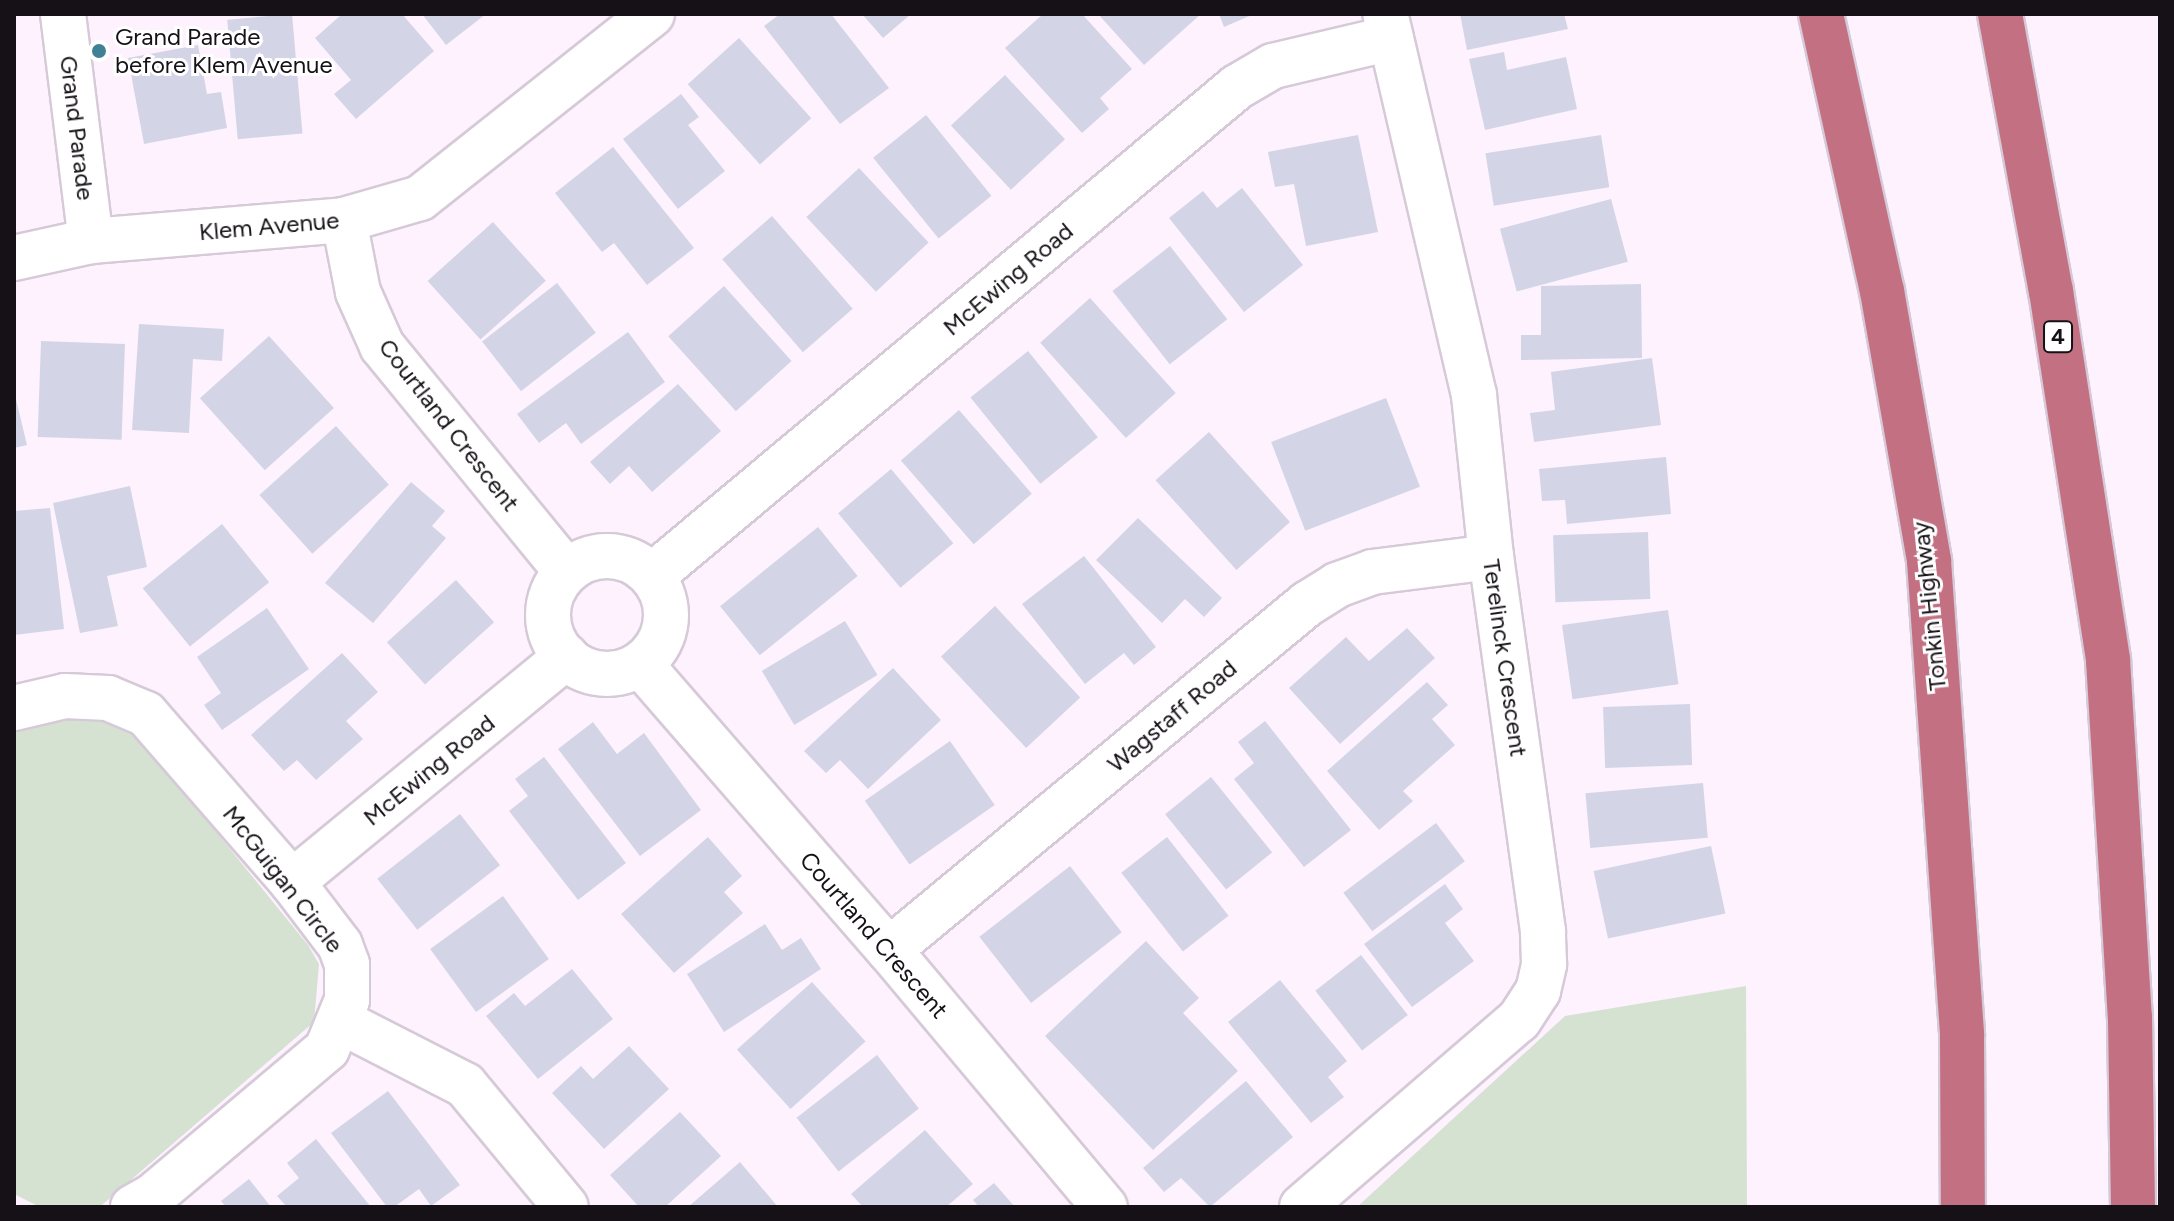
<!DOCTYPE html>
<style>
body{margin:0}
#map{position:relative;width:2174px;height:1221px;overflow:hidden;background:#fdf2fe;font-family:Figtree,sans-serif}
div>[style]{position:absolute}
.green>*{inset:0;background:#d6e2d1}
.building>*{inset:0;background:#d3d5e7;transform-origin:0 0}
.roads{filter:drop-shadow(2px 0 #d6c9d8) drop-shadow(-2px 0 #d6c9d8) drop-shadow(0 2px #d6c9d8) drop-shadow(0 -2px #d6c9d8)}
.minor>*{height:44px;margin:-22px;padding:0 22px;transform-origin:22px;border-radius:22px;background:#fff}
.minor>.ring{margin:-22px;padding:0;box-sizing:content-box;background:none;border:44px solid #fff;border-radius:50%}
.highway>*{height:44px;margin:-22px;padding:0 22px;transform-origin:22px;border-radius:22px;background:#c37082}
.dots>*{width:22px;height:22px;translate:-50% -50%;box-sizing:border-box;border:4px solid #fff;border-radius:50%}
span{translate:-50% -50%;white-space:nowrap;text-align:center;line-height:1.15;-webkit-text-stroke:6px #fff;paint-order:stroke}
.shield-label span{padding:2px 6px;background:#fff;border:2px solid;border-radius:6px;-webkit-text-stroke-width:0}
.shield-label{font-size:22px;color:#151116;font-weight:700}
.poi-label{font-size:24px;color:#151116}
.left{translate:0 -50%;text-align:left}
.street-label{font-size:24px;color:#151116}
.frame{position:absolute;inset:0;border:16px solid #151116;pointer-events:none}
</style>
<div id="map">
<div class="green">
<i style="clip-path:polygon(68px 710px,102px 717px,140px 738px,308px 945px,319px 964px,314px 1022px,102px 1205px,40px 1207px,14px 1194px,14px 722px)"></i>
<i style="clip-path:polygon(1746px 986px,1747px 1207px,1357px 1207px,1565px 1016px)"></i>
</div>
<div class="building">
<i style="left:292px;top:14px;width:120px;height:65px;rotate:85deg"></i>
<i style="clip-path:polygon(342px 14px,402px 14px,434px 51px,356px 119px,334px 94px,351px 80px,315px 38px)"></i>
<i style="clip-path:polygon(422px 14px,486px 14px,446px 45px)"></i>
<i style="clip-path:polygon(780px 14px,831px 14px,889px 88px,840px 124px,764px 26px)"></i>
<i style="clip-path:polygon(862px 14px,911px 14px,883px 38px)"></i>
<i style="clip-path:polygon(1043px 14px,1082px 14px,1132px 69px,1100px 98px,1109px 109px,1082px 133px,1005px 48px)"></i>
<i style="clip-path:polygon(1098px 14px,1201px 14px,1144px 65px)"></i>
<i style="clip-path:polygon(1219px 14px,1254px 14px,1224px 27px)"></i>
<i style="clip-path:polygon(1460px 14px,1564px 14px,1568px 29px,1467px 50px)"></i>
<i style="left:739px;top:38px;width:108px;height:69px;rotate:48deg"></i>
<i style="clip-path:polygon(198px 45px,207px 94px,221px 92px,227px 128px,144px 144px,128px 58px)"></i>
<i style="clip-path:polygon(1504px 52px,1507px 70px,1566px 57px,1577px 109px,1485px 130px,1469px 59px)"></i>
<i style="left:1005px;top:75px;width:88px;height:74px;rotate:47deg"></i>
<i style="clip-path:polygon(681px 94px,699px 117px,688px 125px,725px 171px,678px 209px,623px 139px)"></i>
<i style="left:926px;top:115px;width:104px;height:68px;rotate:51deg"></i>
<i style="clip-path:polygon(1358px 135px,1378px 232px,1306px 246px,1294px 184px,1275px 187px,1268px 152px)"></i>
<i style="left:1601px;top:135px;width:53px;height:117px;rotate:81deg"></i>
<i style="clip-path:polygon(613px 147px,694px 248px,647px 285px,614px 243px,602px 252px,555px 193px)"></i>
<i style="left:859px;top:168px;width:102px;height:72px;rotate:47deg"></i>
<i style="clip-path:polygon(1242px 188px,1303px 265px,1244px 312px,1169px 218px,1203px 191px,1217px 208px)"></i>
<i style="left:1611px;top:199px;width:65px;height:115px;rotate:75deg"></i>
<i style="left:772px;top:216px;width:123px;height:66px;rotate:49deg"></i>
<i style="left:493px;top:222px;width:79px;height:88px;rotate:48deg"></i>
<i style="left:1170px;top:246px;width:93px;height:73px;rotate:52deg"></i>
<i style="left:557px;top:283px;width:63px;height:95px;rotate:52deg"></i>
<i style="clip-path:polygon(1641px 284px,1642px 358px,1521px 360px,1521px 335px,1541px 335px,1541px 286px)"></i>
<i style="left:724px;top:286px;width:101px;height:75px;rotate:48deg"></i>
<i style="left:1090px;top:298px;width:128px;height:67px;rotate:48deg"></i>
<i style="clip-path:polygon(139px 324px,224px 329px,222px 361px,193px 359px,189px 433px,132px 430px)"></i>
<i style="clip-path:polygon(628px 332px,665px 382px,581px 444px,566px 423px,539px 443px,517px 414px)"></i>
<i style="left:269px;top:336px;width:97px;height:93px;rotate:48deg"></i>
<i style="left:41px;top:341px;width:84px;height:96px;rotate:2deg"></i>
<i style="left:1028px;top:351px;width:111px;height:74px;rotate:51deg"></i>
<i style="clip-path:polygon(1652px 358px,1661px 425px,1534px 442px,1530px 413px,1555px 410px,1551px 372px)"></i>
<i style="clip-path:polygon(678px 384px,721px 431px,652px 492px,629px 466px,610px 484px,590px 462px)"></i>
<i style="clip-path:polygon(14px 391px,27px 445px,14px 448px)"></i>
<i style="left:1386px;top:398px;width:95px;height:123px;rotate:69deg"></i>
<i style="left:959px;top:410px;width:111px;height:77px;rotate:49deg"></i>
<i style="left:336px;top:426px;width:79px;height:103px;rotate:48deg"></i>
<i style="left:1209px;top:432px;width:121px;height:72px;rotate:48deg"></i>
<i style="clip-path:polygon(1666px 457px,1671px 514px,1567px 524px,1565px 500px,1542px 501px,1539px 469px)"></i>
<i style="left:891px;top:469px;width:97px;height:69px;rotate:50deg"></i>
<i style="clip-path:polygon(411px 482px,445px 511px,432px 526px,446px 538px,373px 623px,325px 583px)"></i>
<i style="clip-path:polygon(130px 486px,147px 567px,107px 576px,118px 626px,80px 633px,53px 503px)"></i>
<i style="clip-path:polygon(50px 508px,64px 629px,14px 635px,14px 511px)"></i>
<i style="clip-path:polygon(1138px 518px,1222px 598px,1204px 617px,1185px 599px,1162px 623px,1096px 560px)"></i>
<i style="left:222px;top:524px;width:75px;height:102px;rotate:51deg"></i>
<i style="left:818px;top:527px;width:63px;height:126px;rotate:51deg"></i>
<i style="left:1648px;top:532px;width:67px;height:95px;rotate:88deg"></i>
<i style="clip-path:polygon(1084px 556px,1156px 647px,1134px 665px,1124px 653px,1085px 684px,1022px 604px)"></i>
<i style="left:456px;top:580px;width:57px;height:93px;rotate:48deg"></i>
<i style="left:995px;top:606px;width:125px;height:74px;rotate:47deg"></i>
<i style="clip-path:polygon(267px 608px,309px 669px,222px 730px,204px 705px,221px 693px,197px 657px)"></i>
<i style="left:1668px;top:610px;width:75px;height:107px;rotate:82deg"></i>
<i style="left:845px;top:621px;width:63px;height:97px;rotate:59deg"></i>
<i style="clip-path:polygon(1407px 628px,1435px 658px,1340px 744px,1289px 688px,1346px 637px,1369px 661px)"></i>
<i style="clip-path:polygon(342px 653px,378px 692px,346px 721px,363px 739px,316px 780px,297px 760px,284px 771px,251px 735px)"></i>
<i style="clip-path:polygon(893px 668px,941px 720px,868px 789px,840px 760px,826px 773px,804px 751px)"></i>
<i style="clip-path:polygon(1427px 682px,1448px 705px,1432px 719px,1455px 745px,1403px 791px,1413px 801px,1379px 830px,1327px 771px)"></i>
<i style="left:1690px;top:704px;width:61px;height:87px;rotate:88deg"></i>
<i style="clip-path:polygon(1265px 721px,1351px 830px,1304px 867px,1234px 779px,1254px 763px,1238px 742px)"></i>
<i style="clip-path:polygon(593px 722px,617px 754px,644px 733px,701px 810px,640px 856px,558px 749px)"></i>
<i style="left:950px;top:741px;width:78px;height:104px;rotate:55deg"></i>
<i style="clip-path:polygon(544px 757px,626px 863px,578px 900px,509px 811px,528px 796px,515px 779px)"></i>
<i style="left:1211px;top:777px;width:97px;height:59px;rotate:51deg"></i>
<i style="left:1703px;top:783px;width:55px;height:118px;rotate:85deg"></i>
<i style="left:460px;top:814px;width:65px;height:105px;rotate:52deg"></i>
<i style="left:1436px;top:823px;width:48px;height:116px;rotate:53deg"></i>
<i style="clip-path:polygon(708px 837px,742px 876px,724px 892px,743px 913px,674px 973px,621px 914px)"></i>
<i style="left:1167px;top:837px;width:100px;height:58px;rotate:52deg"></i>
<i style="left:1711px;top:846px;width:69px;height:120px;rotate:78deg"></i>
<i style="left:1070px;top:866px;width:84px;height:115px;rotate:52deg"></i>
<i style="clip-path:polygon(1445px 884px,1463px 909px,1445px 923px,1474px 961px,1412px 1007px,1364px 944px)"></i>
<i style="left:503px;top:896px;width:78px;height:90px;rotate:54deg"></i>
<i style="clip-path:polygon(765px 924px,782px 950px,801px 938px,821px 969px,724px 1032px,687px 974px)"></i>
<i style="clip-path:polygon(1146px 941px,1199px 998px,1183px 1013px,1238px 1071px,1153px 1150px,1045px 1036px)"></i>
<i style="left:1361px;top:955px;width:76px;height:58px;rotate:52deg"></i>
<i style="clip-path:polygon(572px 969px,613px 1019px,538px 1079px,486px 1016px,514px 993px,525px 1006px)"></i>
<i style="clip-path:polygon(1280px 980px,1347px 1061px,1328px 1077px,1344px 1097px,1311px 1123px,1228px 1022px)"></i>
<i style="left:812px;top:982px;width:80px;height:101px;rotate:48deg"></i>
<i style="clip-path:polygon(629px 1046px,669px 1089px,604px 1149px,552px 1093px,581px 1066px,593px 1079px)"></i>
<i style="left:877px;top:1055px;width:68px;height:102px;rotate:52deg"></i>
<i style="clip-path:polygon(1246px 1081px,1293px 1137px,1210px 1207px,1181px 1178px,1164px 1192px,1143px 1168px)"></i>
<i style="clip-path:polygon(388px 1091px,460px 1185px,431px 1206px,419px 1189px,394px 1207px,387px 1207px,331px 1133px)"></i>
<i style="clip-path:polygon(680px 1112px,721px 1156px,665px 1207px,639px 1207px,610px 1175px)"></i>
<i style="clip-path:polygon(925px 1130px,973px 1184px,946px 1207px,863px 1207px,851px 1194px)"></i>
<i style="clip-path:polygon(316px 1139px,371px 1207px,287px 1207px,277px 1196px,299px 1178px,287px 1163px)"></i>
<i style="clip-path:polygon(740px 1162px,778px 1207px,688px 1207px)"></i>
<i style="clip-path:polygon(249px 1179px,271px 1207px,226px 1207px,221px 1201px)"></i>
<i style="clip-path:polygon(994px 1183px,1015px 1207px,979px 1207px,973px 1200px)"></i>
</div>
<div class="roads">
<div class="minor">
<i style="left:63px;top:14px;width:229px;rotate:83deg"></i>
<i style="left:344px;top:220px;width:73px;rotate:79deg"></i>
<i style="left:358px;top:292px;width:59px;rotate:66deg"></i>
<i style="left:382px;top:346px;width:291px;rotate:50.7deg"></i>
<i style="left:14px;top:258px;width:79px;rotate:-12.4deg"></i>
<i style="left:91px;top:241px;width:254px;rotate:-4.7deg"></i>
<i style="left:344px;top:220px;width:79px;rotate:-16.1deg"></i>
<i style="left:420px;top:198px;width:296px;rotate:-38.4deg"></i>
<i class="ring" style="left:548px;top:556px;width:74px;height:74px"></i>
<i style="left:653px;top:575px;width:761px;rotate:-39.88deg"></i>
<i style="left:1237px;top:87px;width:42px;rotate:-30.3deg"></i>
<i style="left:1273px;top:66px;width:121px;rotate:-13.3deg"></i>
<i style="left:641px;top:665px;width:378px;rotate:49deg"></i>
<i style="left:889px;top:950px;width:336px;rotate:50deg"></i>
<i style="left:14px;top:708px;width:52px;rotate:-13.2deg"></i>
<i style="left:65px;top:696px;width:43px;rotate:2.7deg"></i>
<i style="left:108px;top:698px;width:41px;rotate:22.8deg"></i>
<i style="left:146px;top:714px;width:223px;rotate:49deg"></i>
<i style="left:292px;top:882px;width:79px;rotate:52.7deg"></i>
<i style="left:340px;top:945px;width:20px;rotate:70deg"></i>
<i style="left:347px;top:964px;width:36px;rotate:90deg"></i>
<i style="left:347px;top:1000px;width:53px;rotate:112.2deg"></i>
<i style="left:327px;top:1049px;width:228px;rotate:139.8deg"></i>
<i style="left:153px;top:1196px;width:23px;rotate:151deg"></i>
<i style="left:292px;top:882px;width:355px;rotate:-39.4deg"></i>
<i style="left:889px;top:950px;width:543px;rotate:-39.62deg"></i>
<i style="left:1307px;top:604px;width:36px;rotate:-32deg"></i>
<i style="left:1337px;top:585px;width:37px;rotate:-20deg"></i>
<i style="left:1372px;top:572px;width:120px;rotate:-7.2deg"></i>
<i style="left:340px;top:1021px;width:140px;rotate:27.1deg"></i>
<i style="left:465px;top:1085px;width:158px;rotate:50.4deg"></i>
<i style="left:1302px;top:1207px;width:286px;rotate:-40.8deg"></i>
<i style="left:1519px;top:1020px;width:35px;rotate:-57deg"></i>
<i style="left:1538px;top:991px;width:28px;rotate:-77deg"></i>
<i style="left:1544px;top:964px;width:33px;rotate:-92deg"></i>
<i style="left:1543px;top:931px;width:378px;rotate:-97.9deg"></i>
<i style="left:1491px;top:557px;width:163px;rotate:-96deg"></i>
<i style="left:1474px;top:395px;width:391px;rotate:-103.1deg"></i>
</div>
<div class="highway">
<i style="left:1821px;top:14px;width:284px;rotate:77.6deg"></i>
<i style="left:1882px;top:291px;width:274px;rotate:80.1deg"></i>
<i style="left:1929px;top:561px;width:476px;rotate:86deg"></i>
<i style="left:1962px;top:1036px;width:171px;rotate:89.7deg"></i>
<i style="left:2000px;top:14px;width:282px;rotate:79.6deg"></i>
<i style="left:2051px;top:291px;width:373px;rotate:81.2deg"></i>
<i style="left:2108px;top:660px;width:358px;rotate:86.5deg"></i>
<i style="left:2130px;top:1017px;width:190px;rotate:89.1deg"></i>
</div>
</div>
<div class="dots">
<i style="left:99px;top:51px;background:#418195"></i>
</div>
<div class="shield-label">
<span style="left:2058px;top:337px">4</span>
</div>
<div class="poi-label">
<span class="left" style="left:115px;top:51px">Grand Parade<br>before Klem Avenue</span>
</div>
<div class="street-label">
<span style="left:77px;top:128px;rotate:83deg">Grand Parade</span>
<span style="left:269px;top:226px;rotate:-5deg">Klem Avenue</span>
<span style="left:1008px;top:279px;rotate:-40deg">McEwing Road</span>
<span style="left:449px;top:425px;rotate:52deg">Courtland Crescent</span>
<span style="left:1929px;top:606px;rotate:-96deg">Tonkin Highway</span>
<span style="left:1505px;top:658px;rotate:82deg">Terelinck Crescent</span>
<span style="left:1172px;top:716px;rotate:-40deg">Wagstaff Road</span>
<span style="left:429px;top:770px;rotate:-39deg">McEwing Road</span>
<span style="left:283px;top:879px;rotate:52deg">McGuigan Circle</span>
<span style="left:874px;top:935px;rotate:49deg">Courtland Crescent</span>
</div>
<div class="frame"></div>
</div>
